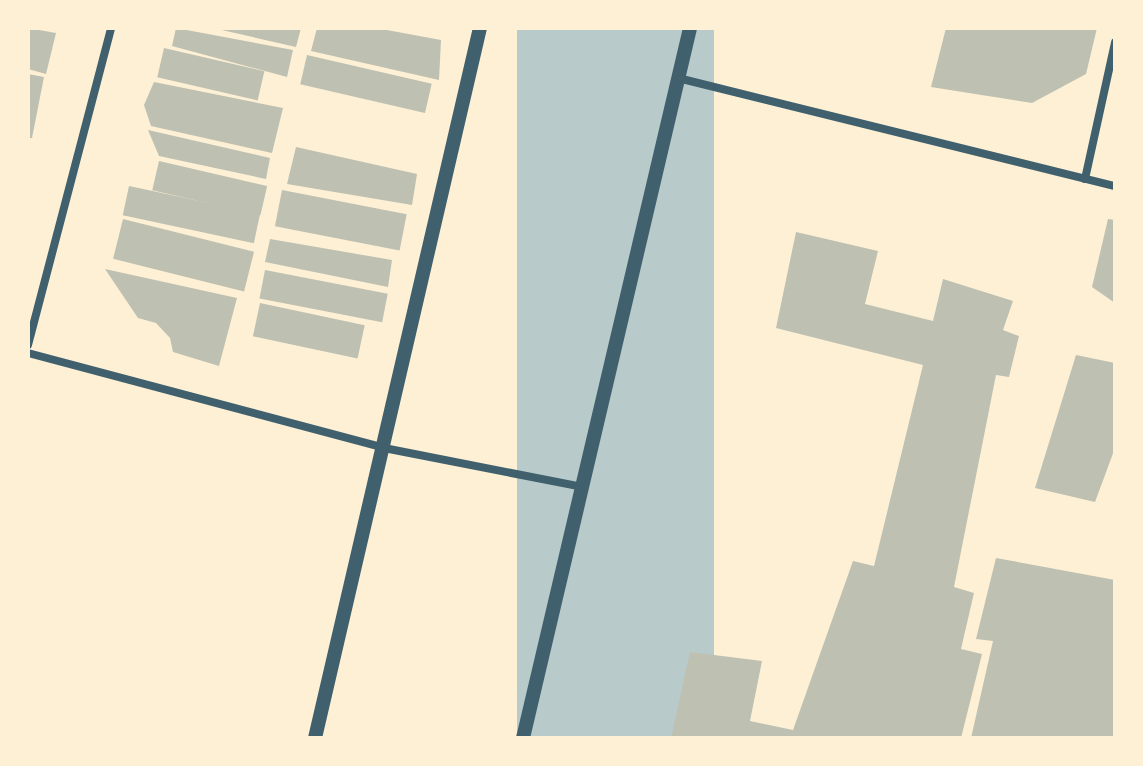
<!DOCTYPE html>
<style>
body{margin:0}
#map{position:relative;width:1143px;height:766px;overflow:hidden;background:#fdf0d5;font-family:"IBM Plex Sans",sans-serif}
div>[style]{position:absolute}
.green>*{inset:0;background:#b9caca;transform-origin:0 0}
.building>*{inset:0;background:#bec0b2;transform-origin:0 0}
.minor>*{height:8px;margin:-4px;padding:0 4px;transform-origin:4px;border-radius:4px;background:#3f606c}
.tertiary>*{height:14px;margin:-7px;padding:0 7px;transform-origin:7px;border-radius:7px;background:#3f606c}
span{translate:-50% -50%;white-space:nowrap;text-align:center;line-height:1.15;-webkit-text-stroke:8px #fdf0d5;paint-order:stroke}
.frame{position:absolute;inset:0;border:30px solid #fdf0d5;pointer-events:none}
</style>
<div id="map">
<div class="green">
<i style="left:517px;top:28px;width:197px;height:729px"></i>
</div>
<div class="building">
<i style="clip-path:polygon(28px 28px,56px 33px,46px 74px,28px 69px)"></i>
<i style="clip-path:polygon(176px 28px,293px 50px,287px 77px,172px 46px)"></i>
<i style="clip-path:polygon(213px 28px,301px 28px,296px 47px)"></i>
<i style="clip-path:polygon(317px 28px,376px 28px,441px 40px,439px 80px,311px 51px)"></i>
<i style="clip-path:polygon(946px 28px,1097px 28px,1086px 74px,1032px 103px,931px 87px)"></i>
<i style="left:164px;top:48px;width:103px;height:30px;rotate:13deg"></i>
<i style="left:307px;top:55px;width:128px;height:30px;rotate:13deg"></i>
<i style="clip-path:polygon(28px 74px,44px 77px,32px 138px,28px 138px)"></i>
<i style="clip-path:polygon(154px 82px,283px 108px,272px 153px,151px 126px,144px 105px)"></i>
<i style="clip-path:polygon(148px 130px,270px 158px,266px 179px,159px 156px)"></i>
<i style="clip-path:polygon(296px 147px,417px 174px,412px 205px,287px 184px)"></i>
<i style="left:159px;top:161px;width:111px;height:30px;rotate:13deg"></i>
<i style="left:129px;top:186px;width:134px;height:30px;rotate:12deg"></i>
<i style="left:282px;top:190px;width:127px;height:37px;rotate:11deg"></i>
<i style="left:123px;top:219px;width:135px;height:41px;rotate:14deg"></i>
<i style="clip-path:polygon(1108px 219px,1115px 220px,1115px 303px,1092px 287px)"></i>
<i style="clip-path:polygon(796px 232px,878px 251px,865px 304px,933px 321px,943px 279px,1013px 301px,1003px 330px,1019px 336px,1009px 377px,996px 375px,954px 587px,974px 593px,961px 649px,982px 654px,961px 738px,671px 738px,690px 652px,762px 661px,750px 721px,793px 730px,853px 561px,874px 566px,923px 365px,776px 328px)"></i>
<i style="clip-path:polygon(270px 239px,392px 260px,388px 287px,265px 262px)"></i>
<i style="clip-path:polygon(105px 269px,237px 298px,219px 366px,173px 352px,170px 338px,156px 323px,138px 318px)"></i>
<i style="left:265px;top:270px;width:125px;height:29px;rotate:11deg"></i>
<i style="left:260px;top:303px;width:107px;height:34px;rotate:12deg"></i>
<i style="clip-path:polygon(1076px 355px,1115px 363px,1115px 448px,1095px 502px,1035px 488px)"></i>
<i style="clip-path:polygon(996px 558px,1115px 580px,1115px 738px,971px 738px,993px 641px,976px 639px)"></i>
</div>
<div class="minor">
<i style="left:678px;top:78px;width:450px;rotate:13.9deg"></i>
<i style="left:1085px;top:179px;width:140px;rotate:-77.6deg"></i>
<i style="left:28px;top:345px;width:328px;rotate:-75.3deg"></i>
<i style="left:28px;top:353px;width:368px;rotate:14.9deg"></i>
<i style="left:384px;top:448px;width:202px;rotate:11.1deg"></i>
</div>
<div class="tertiary">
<i style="left:315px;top:738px;width:729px;rotate:-76.92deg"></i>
<i style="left:523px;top:738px;width:729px;rotate:-76.76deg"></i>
</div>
<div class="frame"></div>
</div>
